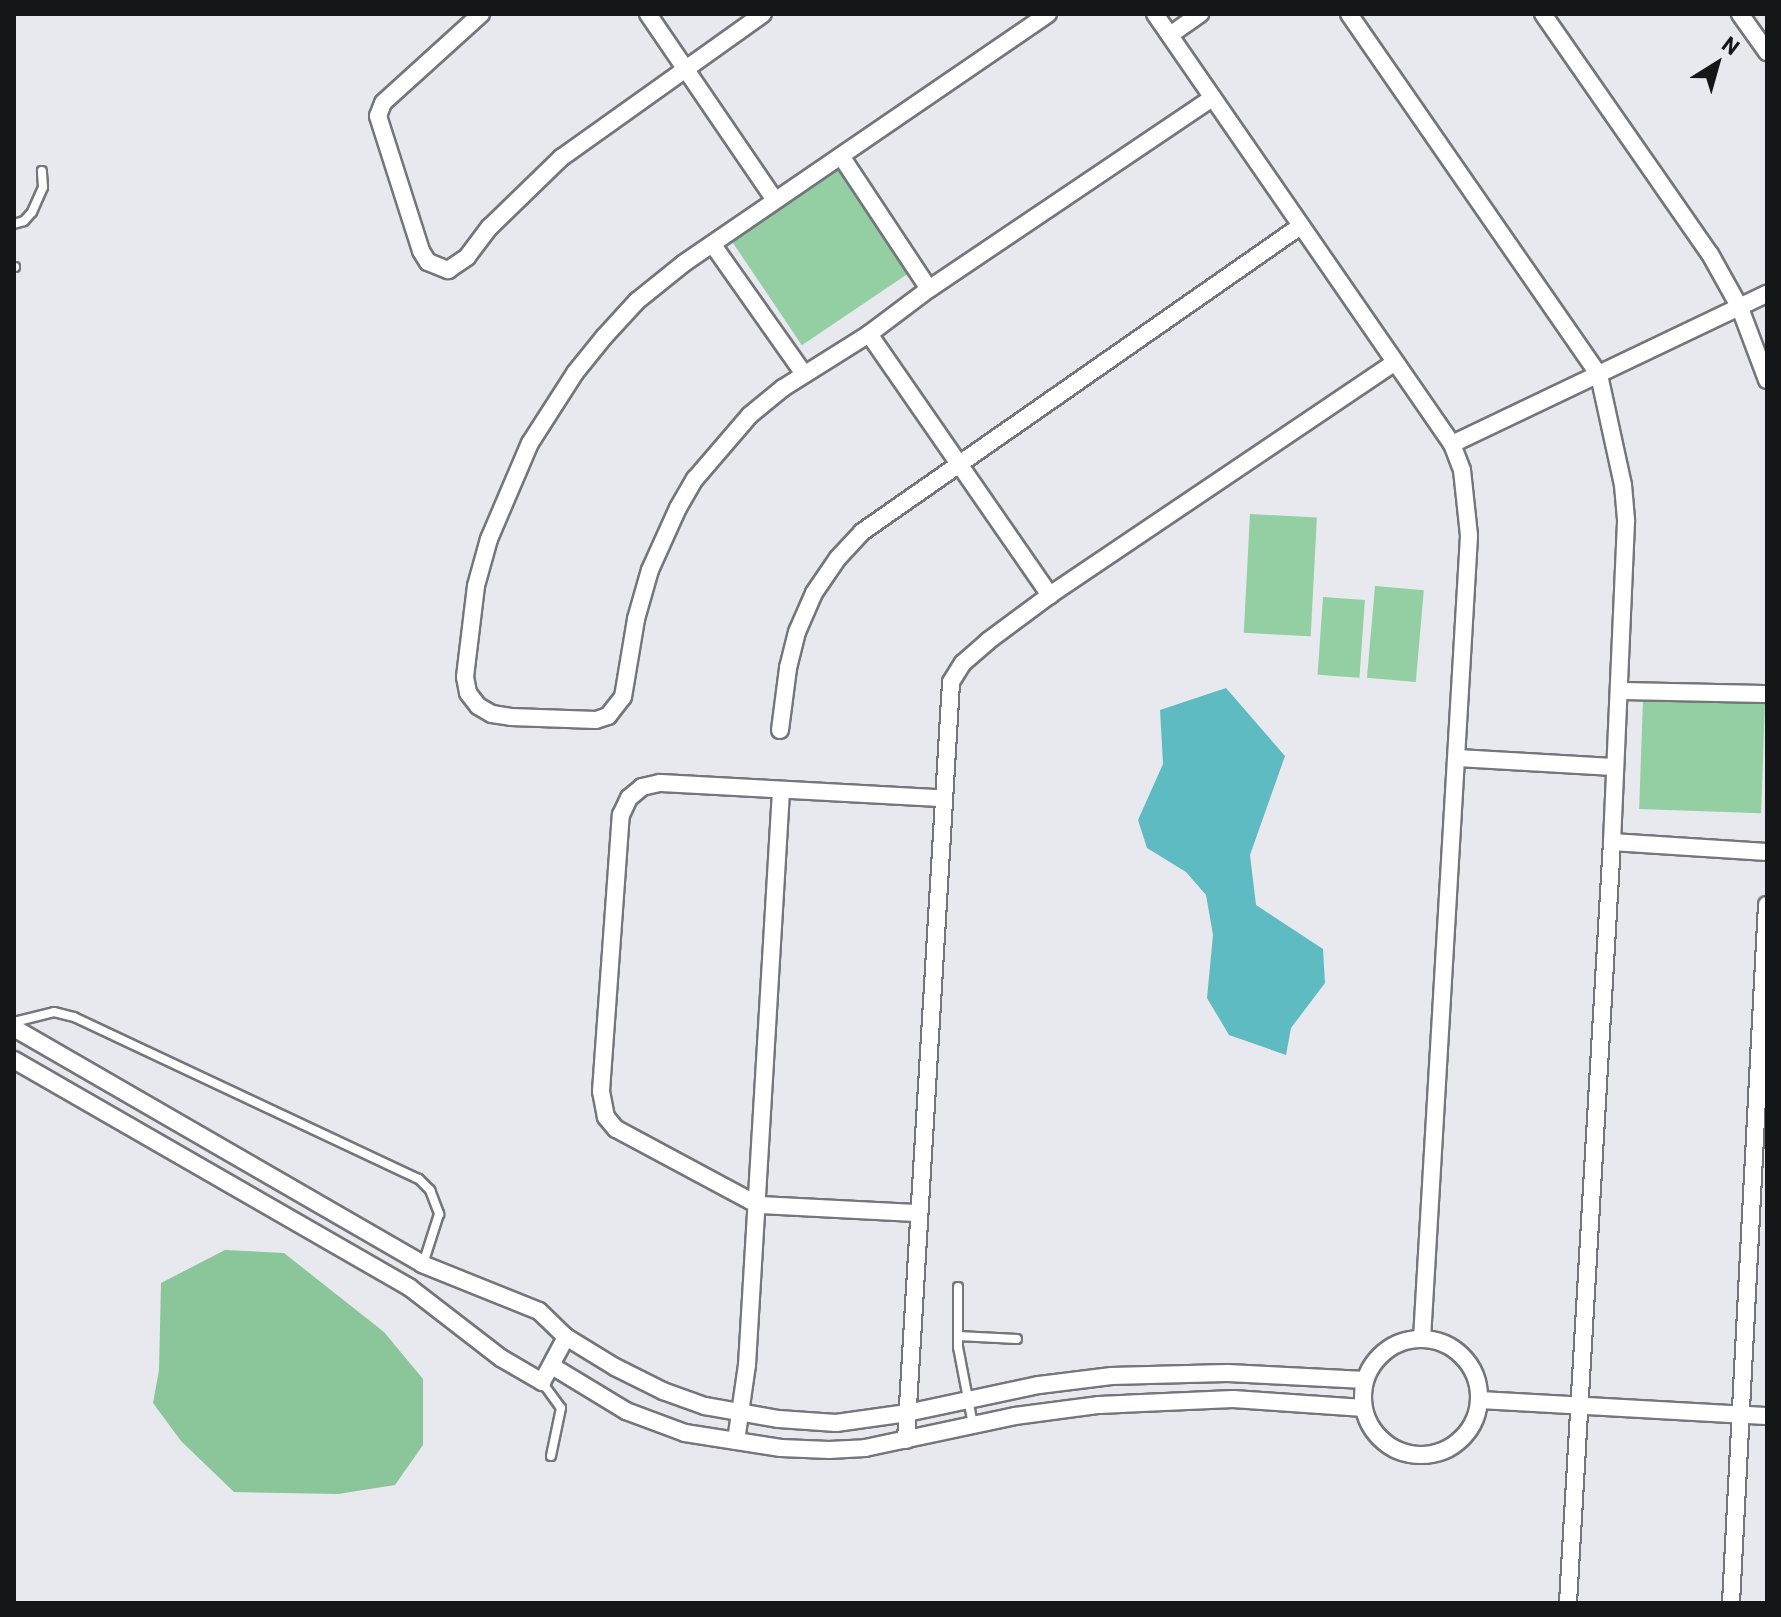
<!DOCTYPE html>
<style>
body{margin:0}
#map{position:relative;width:1781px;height:1617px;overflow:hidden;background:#e7e9ee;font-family:Barlow,sans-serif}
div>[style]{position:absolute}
.green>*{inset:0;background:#93cfa2;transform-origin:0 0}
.forest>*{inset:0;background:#8ac69a}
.water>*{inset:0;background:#5fbbc2}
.roads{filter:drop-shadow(2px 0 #74767b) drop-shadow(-2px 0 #74767b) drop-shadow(0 2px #74767b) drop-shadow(0 -2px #74767b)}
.lane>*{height:8px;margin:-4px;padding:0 4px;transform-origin:4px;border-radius:4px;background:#fff}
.street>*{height:16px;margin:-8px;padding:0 8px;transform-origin:8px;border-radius:8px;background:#fff}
.street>.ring{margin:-8px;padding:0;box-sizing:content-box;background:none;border:16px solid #fff;border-radius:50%}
span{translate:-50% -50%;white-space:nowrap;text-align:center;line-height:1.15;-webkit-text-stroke:6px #e7e9ee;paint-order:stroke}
.frame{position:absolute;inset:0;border:16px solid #151618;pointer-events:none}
.north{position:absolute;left:1677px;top:24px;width:80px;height:80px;-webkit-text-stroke:6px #e7e9ee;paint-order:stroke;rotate:37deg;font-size:22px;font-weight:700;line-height:32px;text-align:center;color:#151618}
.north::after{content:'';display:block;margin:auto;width:28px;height:36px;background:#151618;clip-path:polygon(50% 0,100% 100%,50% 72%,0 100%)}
</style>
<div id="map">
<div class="green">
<i style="left:835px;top:160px;width:135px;height:131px;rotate:56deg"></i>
<i style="left:1250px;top:514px;width:67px;height:119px;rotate:3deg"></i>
<i style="left:1375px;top:586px;width:49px;height:92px;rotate:5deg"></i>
<i style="left:1323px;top:597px;width:42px;height:78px;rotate:4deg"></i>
<i style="left:1643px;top:699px;width:122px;height:110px;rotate:2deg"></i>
</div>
<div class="forest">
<i style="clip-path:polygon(225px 1250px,284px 1253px,384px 1332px,423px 1379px,423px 1445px,395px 1485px,338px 1494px,234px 1492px,181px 1441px,153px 1403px,159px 1370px,161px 1283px)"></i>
</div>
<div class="water">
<i style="clip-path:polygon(1226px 688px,1285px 756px,1250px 855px,1256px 905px,1323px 949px,1325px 983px,1291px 1028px,1286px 1055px,1229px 1035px,1207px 998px,1213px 935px,1206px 895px,1186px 872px,1147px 848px,1138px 820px,1163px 764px,1160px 710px)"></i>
</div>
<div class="roads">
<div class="lane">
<i style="left:14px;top:224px;width:10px;rotate:-17deg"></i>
<i style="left:24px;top:221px;width:12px;rotate:-48deg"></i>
<i style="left:32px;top:212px;width:27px;rotate:-66deg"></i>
<i style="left:43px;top:187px;width:16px;rotate:-94deg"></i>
<i style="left:14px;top:267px;width:1px"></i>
<i style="left:14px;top:1022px;width:41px;rotate:-14deg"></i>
<i style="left:54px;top:1012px;width:21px;rotate:14deg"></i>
<i style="left:74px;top:1017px;width:381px;rotate:25.2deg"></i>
<i style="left:419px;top:1179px;width:16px;rotate:45deg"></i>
<i style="left:430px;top:1190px;width:26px;rotate:69deg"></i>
<i style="left:439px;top:1214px;width:52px;rotate:107.7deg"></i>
<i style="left:958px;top:1287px;width:60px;rotate:90deg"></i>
<i style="left:958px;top:1347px;width:79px;rotate:79.1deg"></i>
<i style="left:958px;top:1336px;width:59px;rotate:2.9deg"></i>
<i style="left:542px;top:1382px;width:32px;rotate:54deg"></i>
<i style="left:561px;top:1408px;width:49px;rotate:101.8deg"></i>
</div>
<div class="street">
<i style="left:481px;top:14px;width:132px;rotate:137.8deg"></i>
<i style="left:383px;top:103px;width:14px;rotate:111deg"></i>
<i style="left:378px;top:116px;width:142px;rotate:72.3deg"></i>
<i style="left:421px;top:251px;width:13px;rotate:58deg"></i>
<i style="left:428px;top:262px;width:22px;rotate:22deg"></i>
<i style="left:448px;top:270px;width:23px;rotate:-34deg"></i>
<i style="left:467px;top:257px;width:38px;rotate:-53deg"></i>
<i style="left:490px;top:227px;width:99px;rotate:-44.2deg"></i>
<i style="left:561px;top:158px;width:248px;rotate:-35.5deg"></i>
<i style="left:648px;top:14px;width:224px;rotate:55.7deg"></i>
<i style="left:1048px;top:14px;width:442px;rotate:145.6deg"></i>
<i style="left:683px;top:264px;width:59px;rotate:141.2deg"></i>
<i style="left:637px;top:301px;width:49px;rotate:132.5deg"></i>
<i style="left:604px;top:337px;width:46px;rotate:128.9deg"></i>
<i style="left:575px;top:373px;width:83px;rotate:122.7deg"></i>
<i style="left:530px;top:443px;width:104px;rotate:113.1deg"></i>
<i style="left:489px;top:539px;width:49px;rotate:105.5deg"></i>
<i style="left:476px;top:586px;width:92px;rotate:96.9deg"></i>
<i style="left:465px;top:677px;width:16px;rotate:79deg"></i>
<i style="left:468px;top:693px;width:16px;rotate:52deg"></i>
<i style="left:478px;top:706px;width:16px;rotate:30deg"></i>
<i style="left:492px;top:714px;width:19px;rotate:9deg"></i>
<i style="left:511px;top:717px;width:85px;rotate:2deg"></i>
<i style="left:596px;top:720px;width:13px;rotate:-18deg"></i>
<i style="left:608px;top:716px;width:24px;rotate:-52deg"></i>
<i style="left:623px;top:697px;width:79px;rotate:-80.5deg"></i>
<i style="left:636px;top:619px;width:51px;rotate:-74.1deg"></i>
<i style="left:650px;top:570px;width:68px;rotate:-65.7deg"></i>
<i style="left:678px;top:508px;width:34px;rotate:-60deg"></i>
<i style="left:695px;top:479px;width:84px;rotate:-49.3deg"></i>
<i style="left:750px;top:415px;width:43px;rotate:-39.3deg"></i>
<i style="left:783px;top:388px;width:102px;rotate:-32.1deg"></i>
<i style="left:869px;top:334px;width:75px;rotate:-36.9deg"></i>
<i style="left:929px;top:289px;width:341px;rotate:-34deg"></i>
<i style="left:1155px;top:14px;width:523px;rotate:55.37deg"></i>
<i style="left:1452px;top:444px;width:28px;rotate:69deg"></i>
<i style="left:1462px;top:470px;width:66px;rotate:83.9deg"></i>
<i style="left:1469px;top:536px;width:804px;rotate:93.35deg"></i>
<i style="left:1349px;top:14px;width:439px;rotate:55.3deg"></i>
<i style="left:1599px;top:375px;width:113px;rotate:77.7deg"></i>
<i style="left:1623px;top:485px;width:37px;rotate:85deg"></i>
<i style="left:1626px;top:522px;width:320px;rotate:92.5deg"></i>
<i style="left:1612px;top:842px;width:762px;rotate:93.31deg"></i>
<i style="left:1543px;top:14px;width:292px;rotate:55.2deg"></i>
<i style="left:1710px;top:254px;width:62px;rotate:60.9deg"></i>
<i style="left:1740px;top:308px;width:77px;rotate:69.4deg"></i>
<i style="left:1740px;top:14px;width:47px;rotate:54.6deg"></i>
<i style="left:1170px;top:35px;width:37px;rotate:-35deg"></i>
<i style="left:841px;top:156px;width:159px;rotate:56.5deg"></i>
<i style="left:713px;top:245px;width:158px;rotate:54.8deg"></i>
<i style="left:869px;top:334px;width:318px;rotate:55.3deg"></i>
<i style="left:1452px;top:444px;width:349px;rotate:-25.5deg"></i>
<i style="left:1620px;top:691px;width:147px;rotate:1.2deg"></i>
<i style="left:780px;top:730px;width:63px;rotate:-82.6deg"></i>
<i style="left:788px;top:668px;width:37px;rotate:-76deg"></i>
<i style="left:797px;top:632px;width:43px;rotate:-66.4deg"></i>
<i style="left:814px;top:593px;width:42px;rotate:-55.6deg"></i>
<i style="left:838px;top:558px;width:35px;rotate:-47deg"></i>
<i style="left:862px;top:532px;width:533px;rotate:-34.91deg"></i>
<i style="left:1457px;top:758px;width:157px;rotate:3.3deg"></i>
<i style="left:1612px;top:842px;width:155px;rotate:3.7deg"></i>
<i style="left:14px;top:1028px;width:471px;rotate:30deg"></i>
<i style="left:422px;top:1264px;width:126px;rotate:21.9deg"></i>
<i style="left:539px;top:1311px;width:37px;rotate:44deg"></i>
<i style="left:566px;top:1337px;width:57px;rotate:31.5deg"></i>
<i style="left:615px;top:1367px;width:54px;rotate:26.6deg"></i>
<i style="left:663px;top:1391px;width:45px;rotate:19.7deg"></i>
<i style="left:705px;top:1406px;width:75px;rotate:10deg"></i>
<i style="left:779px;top:1419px;width:57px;rotate:4deg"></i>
<i style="left:836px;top:1423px;width:72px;rotate:-8deg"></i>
<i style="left:907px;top:1413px;width:135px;rotate:-12deg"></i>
<i style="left:1039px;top:1385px;width:73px;rotate:-7.1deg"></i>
<i style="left:1111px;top:1376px;width:117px;rotate:-1.5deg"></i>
<i style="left:1228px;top:1373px;width:137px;rotate:2.9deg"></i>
<i style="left:14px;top:1060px;width:456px;rotate:29.9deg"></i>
<i style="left:409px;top:1287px;width:116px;rotate:37.7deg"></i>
<i style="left:501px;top:1358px;width:48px;rotate:30.3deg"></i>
<i style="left:542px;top:1382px;width:51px;rotate:-61.9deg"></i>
<i style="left:917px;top:1213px;width:159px;rotate:-177.1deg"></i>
<i style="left:758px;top:1205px;width:161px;rotate:-151.8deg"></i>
<i style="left:616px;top:1129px;width:16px;rotate:-130deg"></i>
<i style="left:606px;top:1117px;width:26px;rotate:-101deg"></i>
<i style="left:601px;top:1091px;width:277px;rotate:-85.9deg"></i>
<i style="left:621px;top:815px;width:19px;rotate:-65deg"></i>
<i style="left:629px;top:798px;width:17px;rotate:-40deg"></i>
<i style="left:642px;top:787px;width:18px;rotate:-13deg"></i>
<i style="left:660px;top:783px;width:281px;rotate:3.1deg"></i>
<i class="ring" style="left:1363px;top:1339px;width:100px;height:100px"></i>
<i style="left:552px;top:1366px;width:87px;rotate:31.3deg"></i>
<i style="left:626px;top:1411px;width:63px;rotate:20.4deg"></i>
<i style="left:685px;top:1433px;width:97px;rotate:8.9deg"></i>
<i style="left:781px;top:1448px;width:48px;rotate:2.4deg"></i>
<i style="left:829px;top:1450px;width:36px;rotate:-3deg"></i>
<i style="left:865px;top:1448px;width:153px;rotate:-12deg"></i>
<i style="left:1015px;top:1416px;width:85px;rotate:-7.5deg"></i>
<i style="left:1099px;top:1405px;width:134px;rotate:-2.6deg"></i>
<i style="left:1233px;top:1399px;width:131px;rotate:3.9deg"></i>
<i style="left:1479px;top:1400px;width:288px;rotate:3.2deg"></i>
<i style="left:906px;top:1440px;width:759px;rotate:-86.6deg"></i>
<i style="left:951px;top:682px;width:22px;rotate:-58deg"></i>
<i style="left:963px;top:663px;width:33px;rotate:-41deg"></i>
<i style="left:988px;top:641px;width:77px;rotate:-36.6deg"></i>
<i style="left:1050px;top:595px;width:415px;rotate:-34deg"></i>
<i style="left:736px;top:1441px;width:77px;rotate:-81.8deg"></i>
<i style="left:747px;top:1365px;width:575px;rotate:-86.61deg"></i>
<i style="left:1731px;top:1603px;width:699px;rotate:-87.05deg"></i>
</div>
</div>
<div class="frame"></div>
<div class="north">N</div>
</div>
